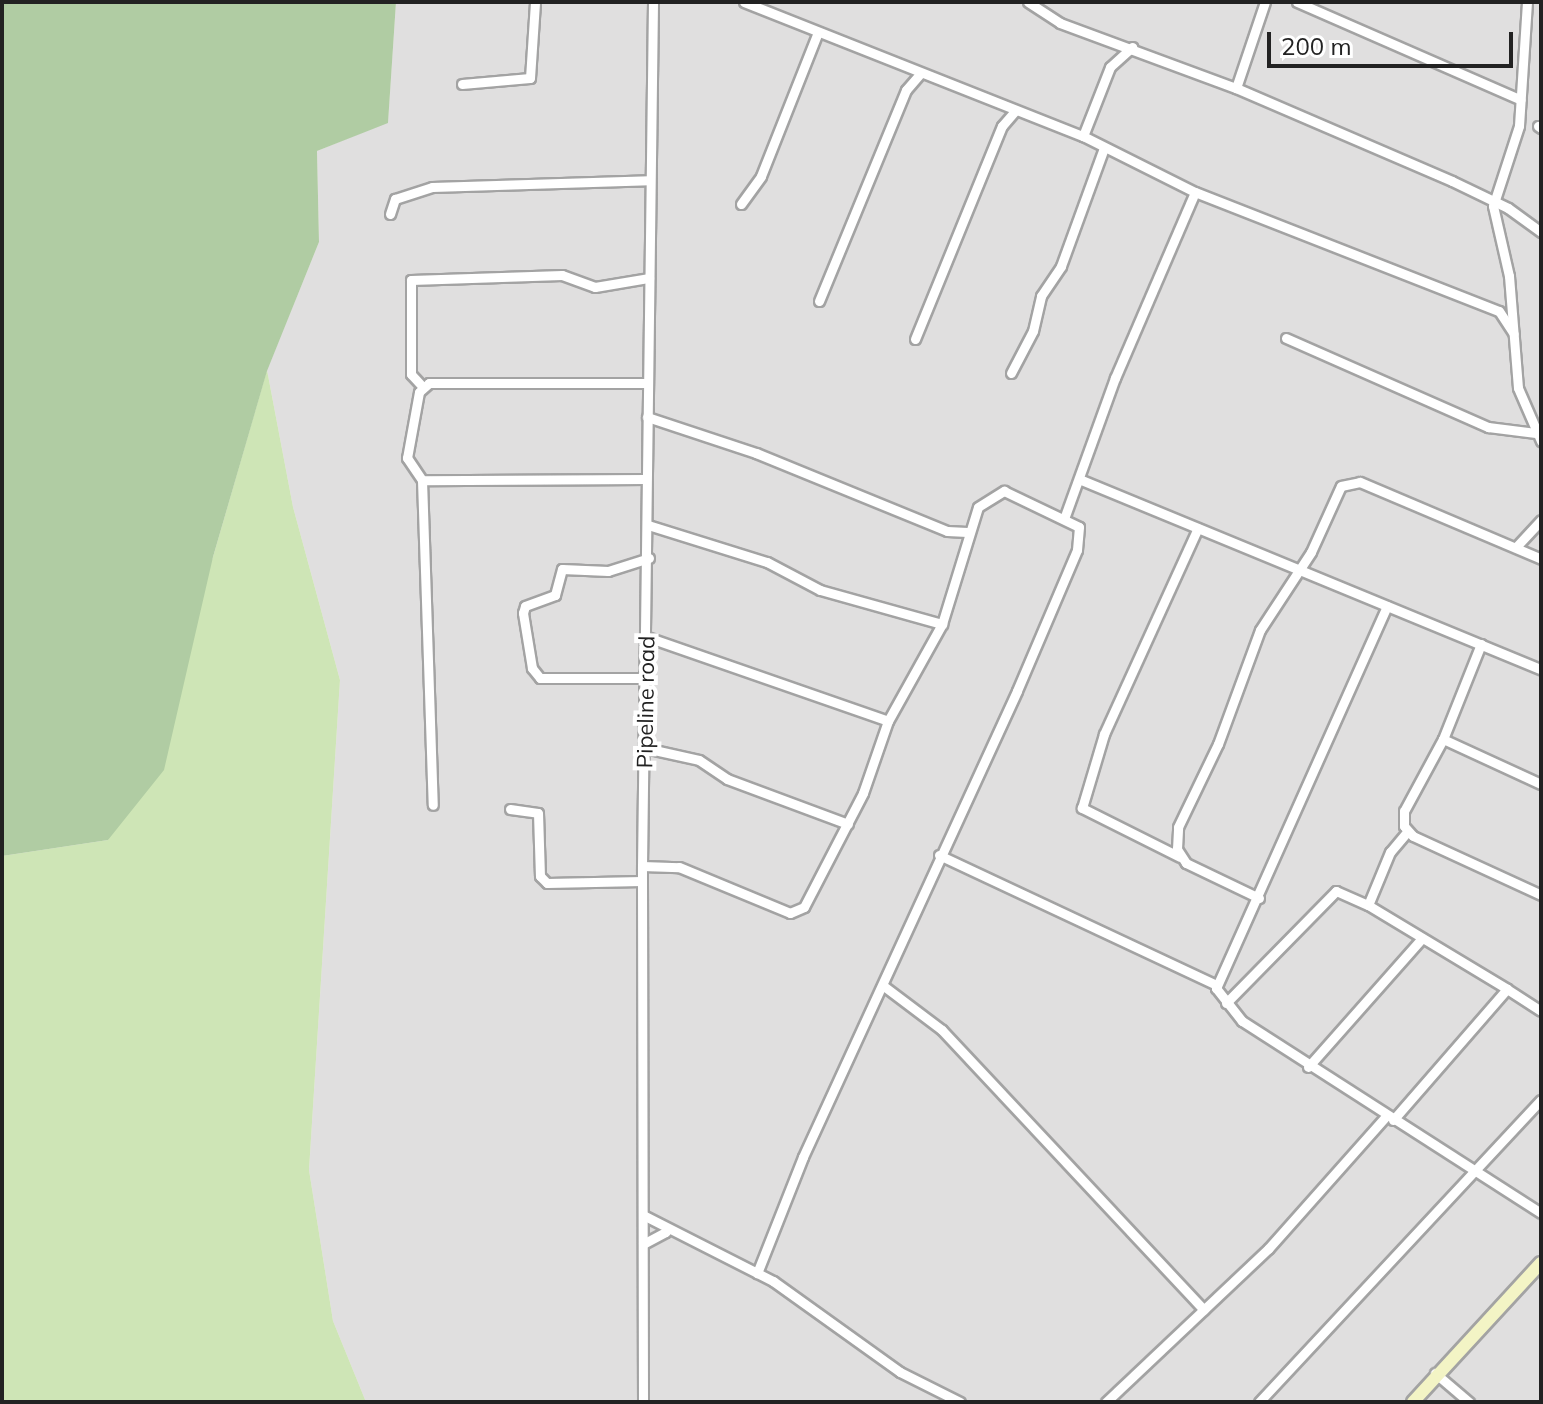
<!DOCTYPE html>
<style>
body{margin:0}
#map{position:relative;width:1543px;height:1404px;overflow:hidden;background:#f1efea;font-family:Mulish,sans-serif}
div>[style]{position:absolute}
.residential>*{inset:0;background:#e0dfdf}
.grass>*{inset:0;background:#cee5b6}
.forest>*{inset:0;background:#b0cca3}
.roads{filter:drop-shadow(2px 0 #a3a3a3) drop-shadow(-2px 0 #a3a3a3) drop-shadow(0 2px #a3a3a3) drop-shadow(0 -2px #a3a3a3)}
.street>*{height:9px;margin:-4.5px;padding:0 4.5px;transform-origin:4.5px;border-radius:4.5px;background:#fff}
.secondary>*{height:12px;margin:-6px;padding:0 6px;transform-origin:6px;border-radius:6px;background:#f3f4c5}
span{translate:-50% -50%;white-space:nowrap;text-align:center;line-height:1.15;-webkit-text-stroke:8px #fff;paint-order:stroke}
.street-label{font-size:22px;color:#222}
.frame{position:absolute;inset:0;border:4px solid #222;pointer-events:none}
.scale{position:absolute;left:1267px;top:32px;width:246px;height:36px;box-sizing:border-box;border:4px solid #222;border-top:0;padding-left:10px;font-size:24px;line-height:28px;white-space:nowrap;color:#222;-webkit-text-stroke:6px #fff;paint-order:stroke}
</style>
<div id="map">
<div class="residential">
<i style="clip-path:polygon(396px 2px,1541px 2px,1541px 1402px,366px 1402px,333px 1321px,309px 1170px,340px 680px,293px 507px,267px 370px,319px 242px,317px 151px,388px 122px)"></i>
</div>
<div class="grass">
<i style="clip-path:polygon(267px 370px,293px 507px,340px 680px,309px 1170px,333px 1321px,366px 1402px,2px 1402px,2px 856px,108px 840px,213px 557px)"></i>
</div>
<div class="forest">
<i style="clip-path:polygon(2px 2px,396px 2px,388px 123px,317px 151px,319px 242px,267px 371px,213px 557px,164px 770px,108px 840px,2px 856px)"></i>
</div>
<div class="roads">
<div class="street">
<i style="left:744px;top:2px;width:365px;rotate:21.6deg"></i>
<i style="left:1083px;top:136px;width:125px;rotate:26.6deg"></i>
<i style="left:1195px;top:192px;width:326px;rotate:21.4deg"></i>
<i style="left:1499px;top:311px;width:27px;rotate:57deg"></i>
<i style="left:1028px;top:2px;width:38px;rotate:33deg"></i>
<i style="left:1060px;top:23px;width:188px;rotate:20.3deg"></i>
<i style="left:1236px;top:88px;width:235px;rotate:23.3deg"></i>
<i style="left:1452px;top:181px;width:62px;rotate:25.7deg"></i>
<i style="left:1508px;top:208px;width:41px;rotate:36deg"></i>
<i style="left:1297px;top:2px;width:244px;rotate:23.6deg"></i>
<i style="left:1527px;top:2px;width:124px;rotate:93.7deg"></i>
<i style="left:1519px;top:126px;width:84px;rotate:108deg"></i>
<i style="left:1493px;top:206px;width:72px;rotate:77.1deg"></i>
<i style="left:1509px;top:276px;width:112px;rotate:85.4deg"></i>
<i style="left:1518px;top:388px;width:58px;rotate:66.5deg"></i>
<i style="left:462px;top:84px;width:68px;rotate:-5deg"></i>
<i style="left:530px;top:78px;width:76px;rotate:-86.2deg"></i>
<i style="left:1236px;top:88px;width:91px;rotate:-71.4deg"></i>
<i style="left:1538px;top:126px;width:4px;rotate:34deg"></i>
<i style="left:1083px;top:136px;width:74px;rotate:-68.6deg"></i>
<i style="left:1110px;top:67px;width:30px;rotate:-42deg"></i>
<i style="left:741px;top:204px;width:34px;rotate:-54deg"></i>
<i style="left:761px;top:176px;width:155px;rotate:-68.4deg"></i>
<i style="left:390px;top:214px;width:16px;rotate:-72deg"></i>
<i style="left:395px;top:199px;width:39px;rotate:-18deg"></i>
<i style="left:432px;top:187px;width:217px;rotate:-1.8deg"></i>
<i style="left:819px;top:301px;width:228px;rotate:-67.6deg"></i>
<i style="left:906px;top:90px;width:21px;rotate:-49deg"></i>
<i style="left:1286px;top:338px;width:221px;rotate:23.8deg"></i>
<i style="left:1488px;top:427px;width:48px;rotate:7.1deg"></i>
<i style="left:915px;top:339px;width:230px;rotate:-67.8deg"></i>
<i style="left:1002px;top:126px;width:20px;rotate:-49deg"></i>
<i style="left:1011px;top:373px;width:47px;rotate:-62.4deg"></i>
<i style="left:1033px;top:331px;width:36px;rotate:-77deg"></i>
<i style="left:1041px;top:296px;width:36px;rotate:-56deg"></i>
<i style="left:1061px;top:266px;width:126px;rotate:-70deg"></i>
<i style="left:422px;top:386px;width:16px;rotate:-133deg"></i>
<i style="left:411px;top:374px;width:94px;rotate:-90deg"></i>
<i style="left:411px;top:280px;width:151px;rotate:-1.9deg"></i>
<i style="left:562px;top:275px;width:35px;rotate:20deg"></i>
<i style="left:595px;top:287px;width:55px;rotate:-9.5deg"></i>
<i style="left:647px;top:417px;width:115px;rotate:18.3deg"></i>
<i style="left:756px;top:453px;width:206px;rotate:22.2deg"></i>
<i style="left:947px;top:531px;width:20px;rotate:3deg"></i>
<i style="left:646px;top:479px;width:224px;rotate:179.7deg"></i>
<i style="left:422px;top:480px;width:27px;rotate:-124deg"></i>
<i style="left:407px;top:458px;width:67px;rotate:-79.7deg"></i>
<i style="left:419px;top:392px;width:13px;rotate:-42deg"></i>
<i style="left:429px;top:383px;width:218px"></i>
<i style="left:1079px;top:479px;width:500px;rotate:22.4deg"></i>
<i style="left:422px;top:480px;width:325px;rotate:88.1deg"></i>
<i style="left:1065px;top:516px;width:147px;rotate:-70.1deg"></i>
<i style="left:1115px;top:378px;width:202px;rotate:-66.7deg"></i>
<i style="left:648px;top:525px;width:125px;rotate:17.3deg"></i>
<i style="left:767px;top:562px;width:60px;rotate:27.8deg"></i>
<i style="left:820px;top:590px;width:127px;rotate:15.6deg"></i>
<i style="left:1516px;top:547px;width:37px;rotate:-47deg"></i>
<i style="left:1387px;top:606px;width:419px;rotate:114.1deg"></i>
<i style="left:1216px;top:988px;width:42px;rotate:51.8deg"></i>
<i style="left:1242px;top:1021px;width:355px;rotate:32.7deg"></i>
<i style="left:647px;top:637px;width:255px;rotate:19.2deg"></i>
<i style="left:1481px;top:644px;width:102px;rotate:111.8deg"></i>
<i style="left:1443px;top:739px;width:82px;rotate:118.4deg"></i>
<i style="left:1404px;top:811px;width:15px;rotate:90deg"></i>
<i style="left:1404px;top:826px;width:13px;rotate:48deg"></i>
<i style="left:1413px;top:836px;width:141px;rotate:24.7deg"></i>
<i style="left:646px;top:678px;width:106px;rotate:180deg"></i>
<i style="left:540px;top:678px;width:13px;rotate:-129deg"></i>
<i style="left:532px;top:668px;width:56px;rotate:-99.3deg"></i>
<i style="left:523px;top:613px;width:7px;rotate:-74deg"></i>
<i style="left:525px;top:606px;width:32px;rotate:-20deg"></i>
<i style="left:555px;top:595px;width:27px;rotate:-75deg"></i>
<i style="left:562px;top:569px;width:46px;rotate:2.5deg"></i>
<i style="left:608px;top:571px;width:43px;rotate:-17.6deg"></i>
<i style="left:1443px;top:739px;width:108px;rotate:24.7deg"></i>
<i style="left:645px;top:748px;width:55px;rotate:12.5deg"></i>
<i style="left:699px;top:760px;width:34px;rotate:34deg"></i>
<i style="left:727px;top:779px;width:129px;rotate:20.4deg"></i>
<i style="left:510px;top:809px;width:28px;rotate:8deg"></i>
<i style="left:538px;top:813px;width:63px;rotate:88.2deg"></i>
<i style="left:540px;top:876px;width:10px;rotate:45deg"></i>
<i style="left:547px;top:883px;width:95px;rotate:-1.2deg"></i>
<i style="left:1407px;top:832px;width:26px;rotate:130deg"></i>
<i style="left:1390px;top:852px;width:57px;rotate:112.5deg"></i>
<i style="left:1368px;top:905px;width:162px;rotate:31.1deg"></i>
<i style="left:939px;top:855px;width:307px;rotate:25.1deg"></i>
<i style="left:1180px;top:857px;width:110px;rotate:-153.4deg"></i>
<i style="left:1082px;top:808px;width:77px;rotate:-73.4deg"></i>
<i style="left:1104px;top:734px;width:226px;rotate:-65.5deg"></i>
<i style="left:642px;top:866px;width:37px;rotate:2deg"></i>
<i style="left:679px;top:867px;width:120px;rotate:22.5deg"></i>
<i style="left:790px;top:913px;width:15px;rotate:-23deg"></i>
<i style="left:804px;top:907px;width:128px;rotate:-62.6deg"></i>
<i style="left:863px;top:793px;width:76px;rotate:-70.9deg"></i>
<i style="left:888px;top:721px;width:111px;rotate:-60.9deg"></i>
<i style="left:942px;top:624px;width:122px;rotate:-72.9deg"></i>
<i style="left:978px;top:507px;width:31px;rotate:-32deg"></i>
<i style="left:1004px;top:491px;width:83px;rotate:25.6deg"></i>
<i style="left:1079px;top:527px;width:23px;rotate:95deg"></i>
<i style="left:1077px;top:550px;width:153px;rotate:113.1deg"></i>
<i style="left:1017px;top:691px;width:513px;rotate:114.67deg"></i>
<i style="left:803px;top:1157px;width:125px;rotate:111.6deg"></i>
<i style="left:1259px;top:898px;width:81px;rotate:-154.4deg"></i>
<i style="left:1186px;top:863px;width:17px;rotate:-123deg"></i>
<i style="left:1177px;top:849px;width:22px;rotate:-87deg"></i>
<i style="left:1178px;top:827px;width:92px;rotate:-64.3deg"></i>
<i style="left:1218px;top:744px;width:121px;rotate:-69.8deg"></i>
<i style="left:1260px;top:630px;width:93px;rotate:-56.8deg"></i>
<i style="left:1311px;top:552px;width:72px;rotate:-65.6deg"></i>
<i style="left:1341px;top:486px;width:19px;rotate:-12deg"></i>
<i style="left:1360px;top:482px;width:197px;rotate:23deg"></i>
<i style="left:885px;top:987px;width:71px;rotate:37deg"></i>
<i style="left:942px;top:1030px;width:383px;rotate:46.9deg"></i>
<i style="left:1226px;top:1003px;width:157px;rotate:-45.5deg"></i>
<i style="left:1336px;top:891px;width:35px;rotate:24deg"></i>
<i style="left:1308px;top:1067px;width:172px;rotate:-48.5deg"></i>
<i style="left:1393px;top:1120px;width:174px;rotate:-49deg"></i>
<i style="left:1507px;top:989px;width:40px;rotate:32.9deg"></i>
<i style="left:645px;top:1216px;width:144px;rotate:26.9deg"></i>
<i style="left:773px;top:1281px;width:156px;rotate:35.6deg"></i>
<i style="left:900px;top:1372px;width:67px;rotate:26.6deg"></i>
<i style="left:643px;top:1244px;width:26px;rotate:-28deg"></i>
<i style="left:1435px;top:1373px;width:45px;rotate:40.5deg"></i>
<i style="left:643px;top:1402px;width:536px;rotate:-90.11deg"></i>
<i style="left:642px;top:866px;width:864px;rotate:-89.27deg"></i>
<i style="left:1106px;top:1402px;width:223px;rotate:-43.4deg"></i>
<i style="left:1268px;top:1249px;width:178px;rotate:-48.4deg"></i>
<i style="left:1259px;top:1402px;width:413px;rotate:-47deg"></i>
</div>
<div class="secondary">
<i style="left:1413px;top:1402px;width:189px;rotate:-47.4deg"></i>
</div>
</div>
<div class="street-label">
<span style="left:646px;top:702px;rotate:-89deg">Pipeline road</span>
</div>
<div class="frame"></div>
<div class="scale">200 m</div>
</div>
